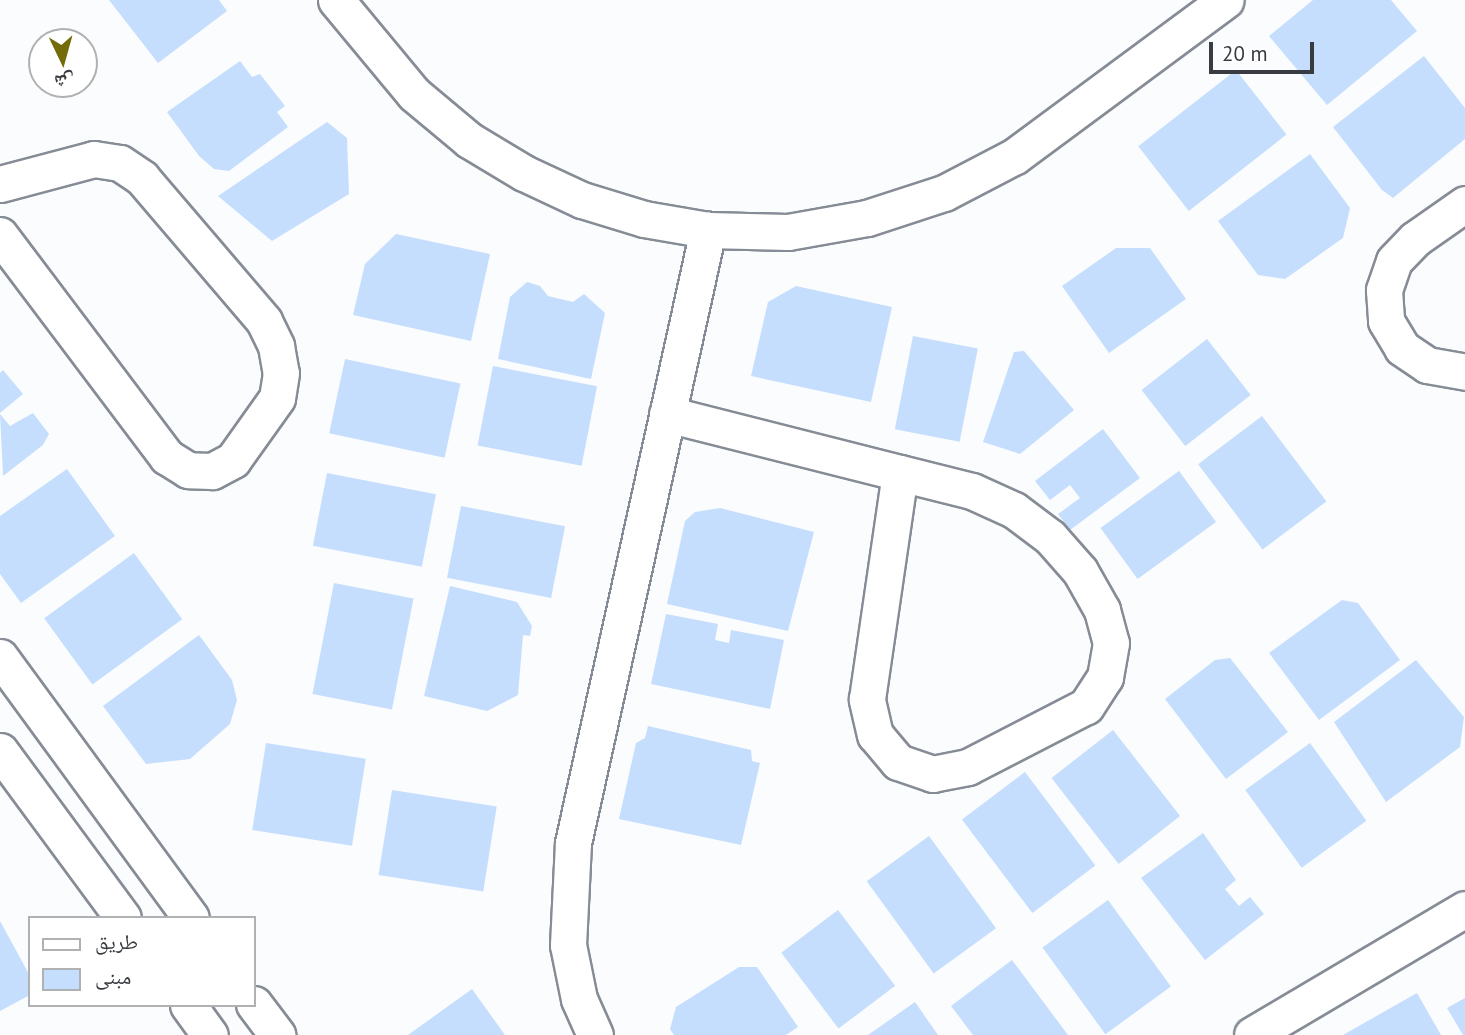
<!DOCTYPE html>
<meta charset="utf-8">
<style>
body{margin:0}
#map{position:relative;width:1465px;height:1035px;overflow:hidden;background:#fafcfd;font-family:"PT Sans","Noto Naskh Arabic",sans-serif}
div>[style]{position:absolute}
.building>*{inset:0;background:#c6defe;transform-origin:0 0}
.roads{filter:drop-shadow(2px 0 #868c95) drop-shadow(-2px 0 #868c95) drop-shadow(0 2px #868c95) drop-shadow(0 -2px #868c95)}
.minor>*{height:35px;margin:-17.5px;padding:0 17.5px;transform-origin:17.5px;border-radius:17.5px;background:#fff}
span{translate:-50% -50%;white-space:nowrap;text-align:center;line-height:1.15;-webkit-text-stroke:6px #fff;paint-order:stroke}
.legend{position:absolute;left:28px;top:916px;width:228px;height:91px;box-sizing:border-box;background:#fff;border:2px solid #afb1b2;margin:0;padding:9px 12px;list-style:none;font-size:21px;color:#383b3f}
.legend li{display:flex;align-items:center;gap:14px;height:35px}
.legend b{width:35px;border:2px solid #afb1b2}
.north{position:absolute;left:28px;top:28px;width:70px;height:70px;box-sizing:border-box;background:#fff;border:2px solid #afb1b2;border-radius:50%;rotate:175deg;font-size:19px;font-weight:700;line-height:28px;text-align:center;color:#383b3f}
.north::after{content:'';display:block;margin:auto;width:24px;height:32px;background:#736c08;clip-path:polygon(50% 0,100% 100%,50% 72%,0 100%)}
.scale{position:absolute;left:1209px;top:42px;width:105px;height:32px;box-sizing:border-box;border:4px solid #383b3f;border-top:0;padding-left:9px;font-size:21px;line-height:24px;white-space:nowrap;color:#383b3f;-webkit-text-stroke:5px #fff;paint-order:stroke}
</style>
<div id="map">
<div class="building">
<i style="clip-path:polygon(109px 0,219px 0,227px 11px,158px 63px)"></i>
<i style="clip-path:polygon(1313px 0,1391px 0,1417px 31px,1327px 105px,1269px 36px)"></i>
<i style="clip-path:polygon(1424px 56px,1465px 108px,1465px 139px,1393px 198px,1382px 190px,1333px 127px)"></i>
<i style="clip-path:polygon(240px 61px,252px 77px,260px 74px,285px 106px,277px 112px,288px 127px,229px 171px,214px 169px,199px 156px,167px 112px)"></i>
<i style="left:1236px;top:70px;width:82px;height:124px;rotate:52deg"></i>
<i style="clip-path:polygon(327px 122px,347px 138px,349px 194px,272px 241px,218px 196px)"></i>
<i style="clip-path:polygon(1310px 154px,1350px 208px,1343px 238px,1285px 279px,1258px 275px,1218px 221px)"></i>
<i style="clip-path:polygon(396px 234px,490px 254px,471px 341px,353px 315px,365px 264px)"></i>
<i style="clip-path:polygon(1116px 248px,1150px 248px,1186px 299px,1109px 353px,1062px 286px)"></i>
<i style="clip-path:polygon(527px 282px,540px 286px,548px 296px,573px 302px,584px 294px,605px 313px,591px 379px,498px 359px,510px 297px)"></i>
<i style="clip-path:polygon(796px 286px,892px 307px,871px 402px,751px 376px,768px 302px)"></i>
<i style="left:913px;top:336px;width:66px;height:95px;rotate:11deg"></i>
<i style="left:1207px;top:339px;width:71px;height:83px;rotate:52deg"></i>
<i style="clip-path:polygon(1024px 351px,1074px 410px,1020px 454px,983px 442px,1014px 352px)"></i>
<i style="left:345px;top:359px;width:118px;height:76px;rotate:12deg"></i>
<i style="left:493px;top:366px;width:106px;height:81px;rotate:11deg"></i>
<i style="clip-path:polygon(3px 370px,23px 394px,0 413px,0 373px)"></i>
<i style="clip-path:polygon(33px 413px,49px 434px,43px 445px,3px 476px,0 414px,10px 426px)"></i>
<i style="left:1262px;top:416px;width:107px;height:80px;rotate:53deg"></i>
<i style="clip-path:polygon(1103px 429px,1140px 478px,1070px 530px,1058px 514px,1080px 498px,1070px 485px,1050px 500px,1035px 481px)"></i>
<i style="clip-path:polygon(67px 469px,115px 536px,21px 603px,0 574px,0 516px)"></i>
<i style="left:1179px;top:471px;width:63px;height:97px;rotate:54deg"></i>
<i style="left:327px;top:473px;width:111px;height:74px;rotate:11deg"></i>
<i style="left:461px;top:506px;width:106px;height:73px;rotate:11deg"></i>
<i style="clip-path:polygon(720px 508px,814px 532px,788px 631px,667px 604px,685px 521px,695px 512px)"></i>
<i style="left:134px;top:553px;width:82px;height:111px;rotate:54deg"></i>
<i style="left:334px;top:583px;width:81px;height:113px;rotate:11deg"></i>
<i style="clip-path:polygon(450px 586px,517px 602px,532px 626px,530px 636px,523px 635px,518px 695px,487px 711px,424px 696px)"></i>
<i style="clip-path:polygon(1342px 600px,1358px 603px,1400px 660px,1319px 720px,1269px 653px)"></i>
<i style="clip-path:polygon(666px 614px,718px 624px,715px 640px,729px 643px,731px 630px,784px 640px,770px 709px,651px 684px)"></i>
<i style="clip-path:polygon(199px 635px,232px 680px,237px 700px,230px 724px,190px 759px,146px 764px,103px 706px)"></i>
<i style="clip-path:polygon(1230px 658px,1288px 732px,1226px 779px,1165px 699px,1215px 660px)"></i>
<i style="clip-path:polygon(1416px 660px,1464px 717px,1460px 747px,1386px 802px,1334px 722px)"></i>
<i style="clip-path:polygon(648px 726px,751px 750px,752px 761px,760px 763px,741px 845px,619px 819px,636px 743px,645px 738px)"></i>
<i style="left:1113px;top:730px;width:109px;height:78px;rotate:52deg"></i>
<i style="left:266px;top:743px;width:101px;height:88px;rotate:9deg"></i>
<i style="left:1310px;top:743px;width:96px;height:80px;rotate:54deg"></i>
<i style="left:1025px;top:772px;width:117px;height:79px;rotate:53deg"></i>
<i style="left:392px;top:790px;width:106px;height:86px;rotate:9deg"></i>
<i style="clip-path:polygon(1203px 833px,1236px 880px,1225px 889px,1239px 906px,1250px 897px,1264px 914px,1205px 960px,1141px 878px)"></i>
<i style="left:929px;top:836px;width:114px;height:77px;rotate:54deg"></i>
<i style="left:1108px;top:900px;width:107px;height:81px;rotate:54deg"></i>
<i style="left:838px;top:910px;width:95px;height:71px;rotate:53deg"></i>
<i style="clip-path:polygon(0 921px,30px 976px,30px 995px,0 1011px)"></i>
<i style="clip-path:polygon(1012px 960px,1068px 1035px,973px 1035px,951px 1006px)"></i>
<i style="clip-path:polygon(739px 967px,757px 967px,798px 1027px,786px 1035px,674px 1035px,670px 1029px,676px 1007px)"></i>
<i style="clip-path:polygon(472px 989px,505px 1035px,408px 1035px)"></i>
<i style="clip-path:polygon(1417px 993px,1441px 1035px,1343px 1035px)"></i>
<i style="clip-path:polygon(1465px 998px,1465px 1035px,1463px 1035px,1447px 1008px)"></i>
<i style="clip-path:polygon(915px 1002px,938px 1035px,868px 1035px)"></i>
</div>
<div class="roads">
<div class="minor">
<i style="left:336px;top:0;width:122px;rotate:50.3deg"></i>
<i style="left:414px;top:94px;width:72px;rotate:39.9deg"></i>
<i style="left:469px;top:140px;width:64px;rotate:31deg"></i>
<i style="left:524px;top:173px;width:64px;rotate:25deg"></i>
<i style="left:582px;top:200px;width:65px;rotate:17deg"></i>
<i style="left:644px;top:219px;width:65px;rotate:9.8deg"></i>
<i style="left:708px;top:230px;width:80px;rotate:1.4deg"></i>
<i style="left:788px;top:232px;width:80px;rotate:-10deg"></i>
<i style="left:867px;top:218px;width:81px;rotate:-18deg"></i>
<i style="left:944px;top:193px;width:80px;rotate:-27.5deg"></i>
<i style="left:1015px;top:156px;width:262px;rotate:-36.5deg"></i>
<i style="left:0;top:184px;width:97px;rotate:-14.9deg"></i>
<i style="left:94px;top:159px;width:26px;rotate:9deg"></i>
<i style="left:120px;top:163px;width:27px;rotate:34deg"></i>
<i style="left:142px;top:178px;width:188px;rotate:49.5deg"></i>
<i style="left:264px;top:321px;width:28px;rotate:64deg"></i>
<i style="left:276px;top:346px;width:27px;rotate:80deg"></i>
<i style="left:281px;top:373px;width:25px;rotate:99deg"></i>
<i style="left:277px;top:398px;width:76px;rotate:125.4deg"></i>
<i style="left:233px;top:460px;width:24px;rotate:152deg"></i>
<i style="left:212px;top:471px;width:24px;rotate:-178deg"></i>
<i style="left:188px;top:470px;width:25px;rotate:-148deg"></i>
<i style="left:167px;top:457px;width:278px;rotate:-127deg"></i>
<i style="left:1465px;top:204px;width:61px;rotate:145deg"></i>
<i style="left:1415px;top:239px;width:30px;rotate:134deg"></i>
<i style="left:1394px;top:261px;width:31px;rotate:109deg"></i>
<i style="left:1384px;top:290px;width:31px;rotate:86deg"></i>
<i style="left:1386px;top:321px;width:31px;rotate:59deg"></i>
<i style="left:1402px;top:348px;width:30px;rotate:34deg"></i>
<i style="left:1427px;top:365px;width:39px;rotate:10deg"></i>
<i style="left:667px;top:414px;width:240px;rotate:14.2deg"></i>
<i style="left:900px;top:473px;width:74px;rotate:14deg"></i>
<i style="left:972px;top:491px;width:46px;rotate:24.3deg"></i>
<i style="left:1014px;top:510px;width:45px;rotate:36.9deg"></i>
<i style="left:1050px;top:537px;width:45px;rotate:48.6deg"></i>
<i style="left:1080px;top:571px;width:45px;rotate:60.6deg"></i>
<i style="left:1102px;top:610px;width:34px;rotate:75deg"></i>
<i style="left:1111px;top:643px;width:35px;rotate:100deg"></i>
<i style="left:1105px;top:677px;width:35px;rotate:123deg"></i>
<i style="left:1086px;top:706px;width:133px;rotate:152.7deg"></i>
<i style="left:968px;top:767px;width:36px;rotate:169deg"></i>
<i style="left:933px;top:774px;width:37px;rotate:-161deg"></i>
<i style="left:898px;top:762px;width:35px;rotate:-130deg"></i>
<i style="left:875px;top:735px;width:37px;rotate:-103deg"></i>
<i style="left:867px;top:699px;width:228px;rotate:-81.7deg"></i>
<i style="left:0;top:657px;width:323px;rotate:53.8deg"></i>
<i style="left:0;top:751px;width:207px;rotate:53.6deg"></i>
<i style="left:254px;top:1004px;width:39px;rotate:53deg"></i>
<i style="left:188px;top:1005px;width:37px;rotate:54deg"></i>
<i style="left:595px;top:1035px;width:39px;rotate:-114deg"></i>
<i style="left:579px;top:999px;width:55px;rotate:-101.5deg"></i>
<i style="left:568px;top:945px;width:102px;rotate:-87.2deg"></i>
<i style="left:573px;top:843px;width:628px;rotate:-77.58deg"></i>
<i style="left:1252px;top:1035px;width:247px;rotate:-30.6deg"></i>
</div>
</div>
<ul class="legend">
<li><b style="height:9px;background:#fff"></b>طريق</li>
<li><b style="height:19px;background:#c6defe"></b>مبنى</li>
</ul>
<div class="north">ش</div>
<div class="scale">20 m</div>
</div>
